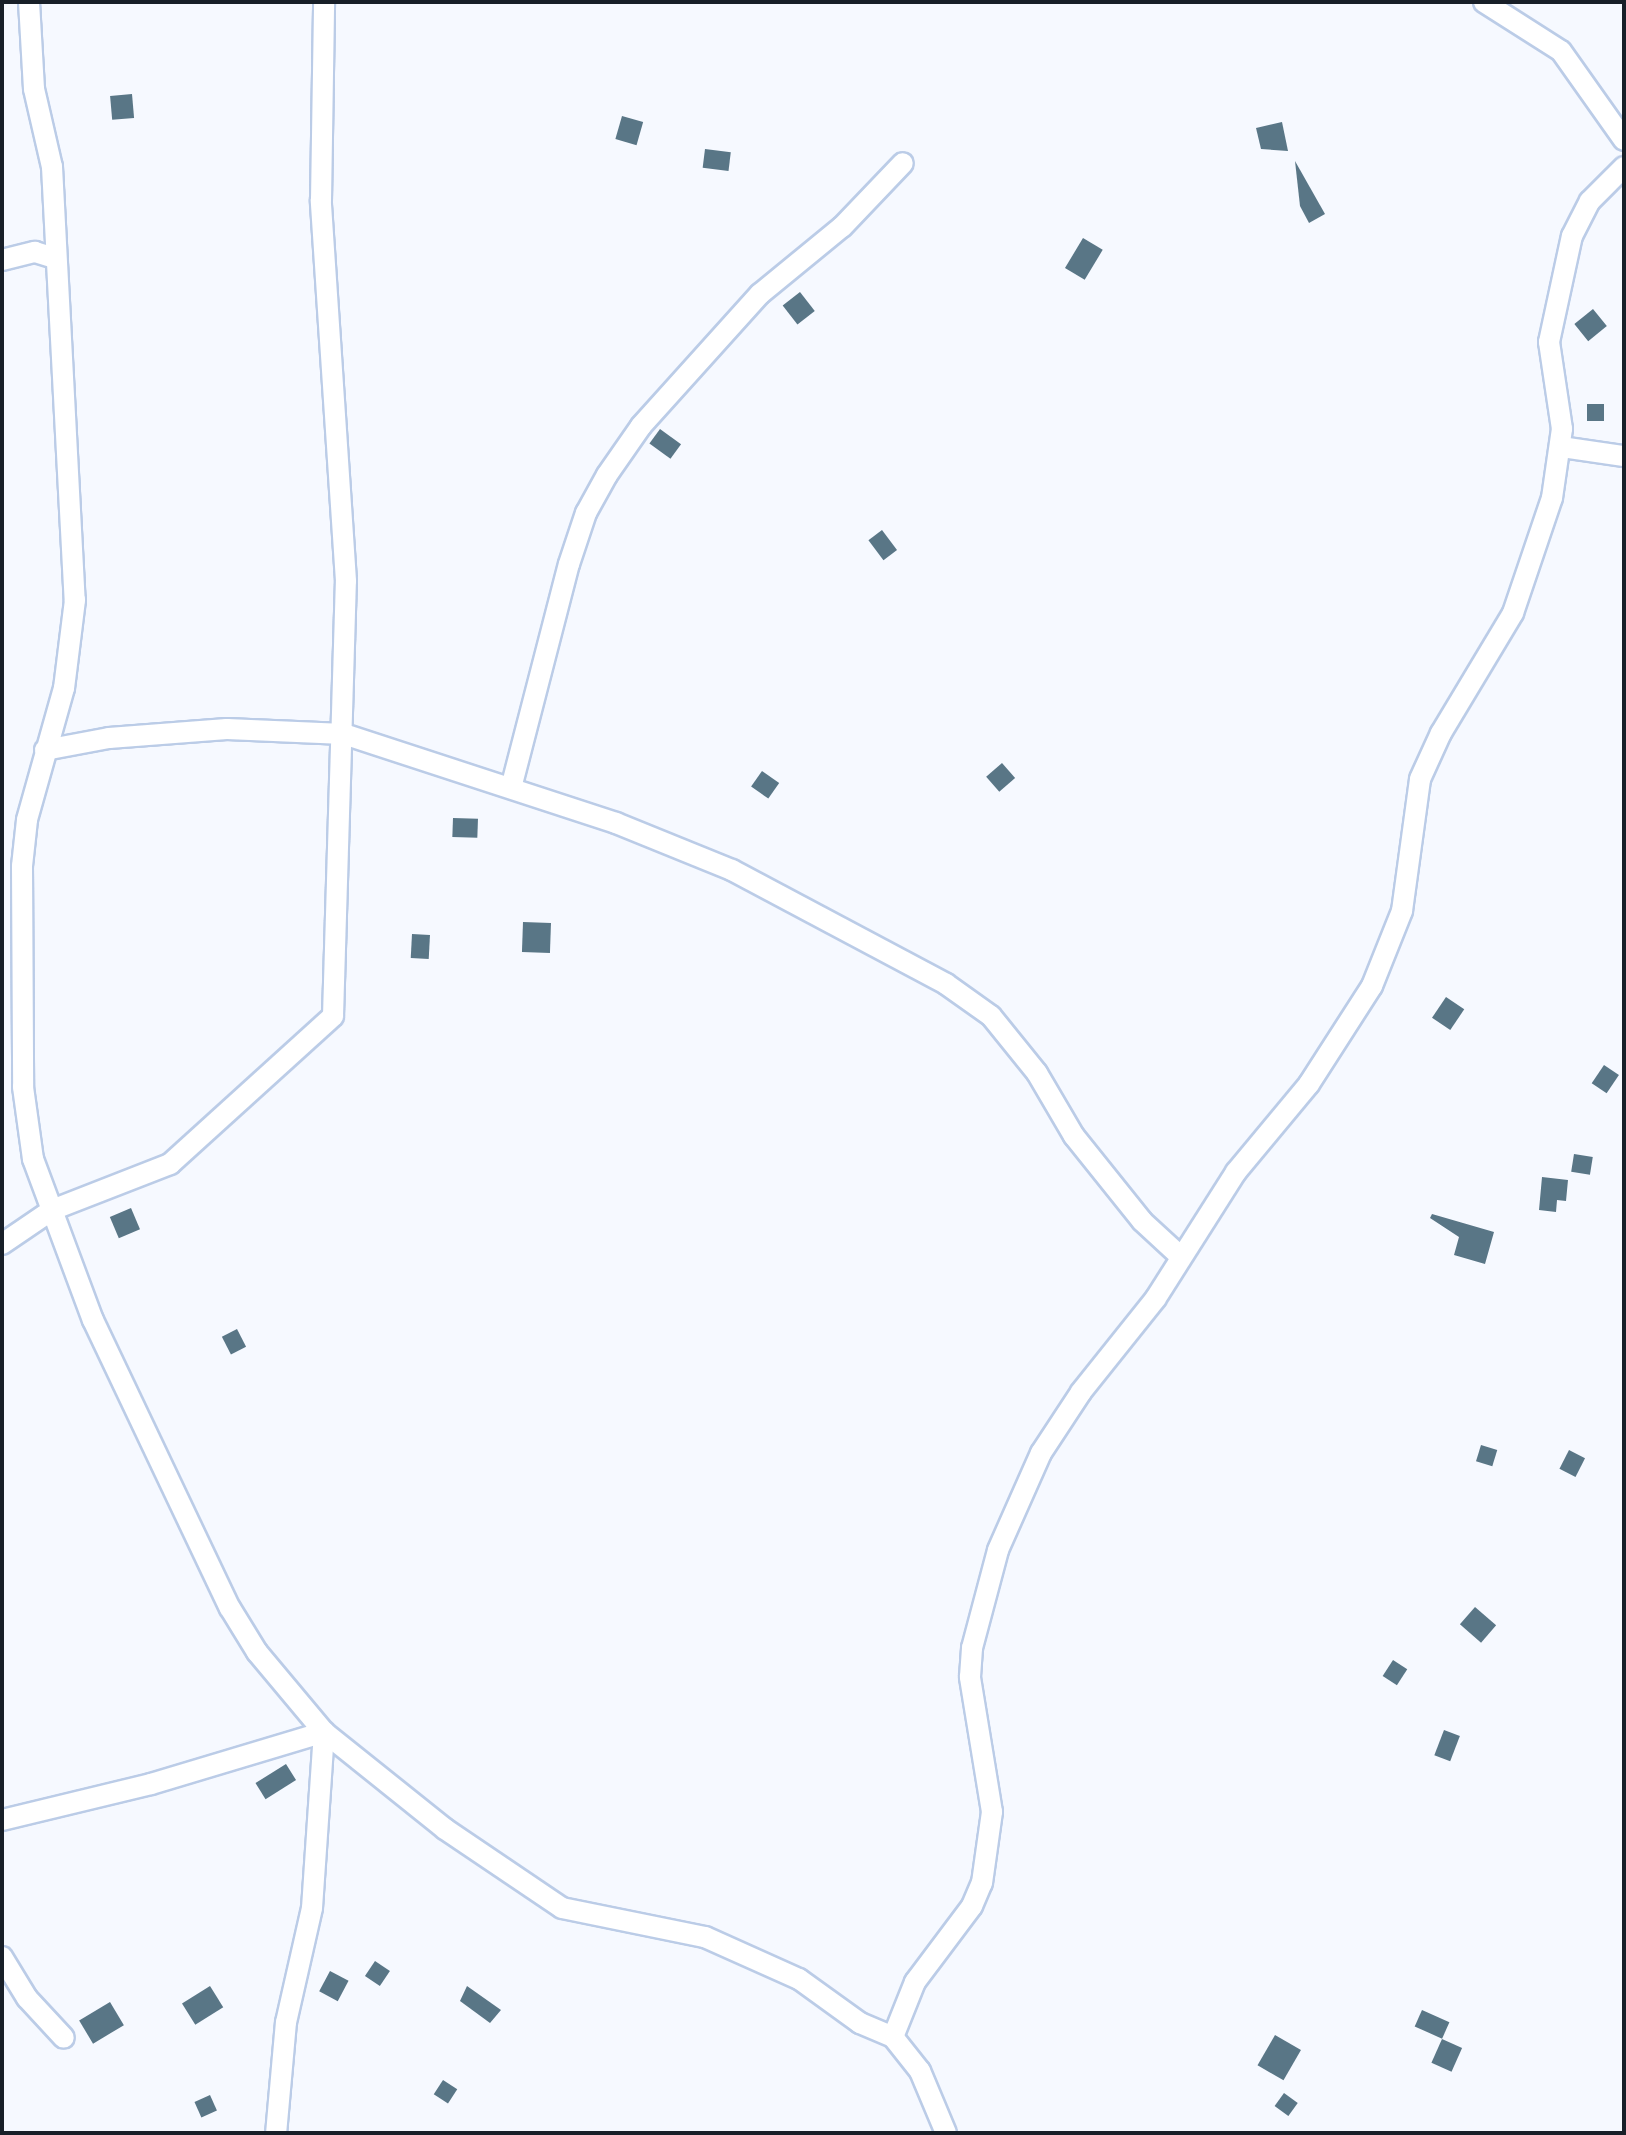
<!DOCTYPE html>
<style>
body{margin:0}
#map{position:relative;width:1626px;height:2135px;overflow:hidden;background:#f6f9ff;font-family:"Roboto Serif",serif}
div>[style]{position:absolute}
.building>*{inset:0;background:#597686;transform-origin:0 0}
.roads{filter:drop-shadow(2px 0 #bbcce7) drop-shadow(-2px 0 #bbcce7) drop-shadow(0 2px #bbcce7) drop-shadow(0 -2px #bbcce7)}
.street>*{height:20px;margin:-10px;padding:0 10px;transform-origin:10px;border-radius:10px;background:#fff}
span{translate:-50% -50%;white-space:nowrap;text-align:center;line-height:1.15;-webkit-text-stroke:6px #fff;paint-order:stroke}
.frame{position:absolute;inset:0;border:4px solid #181f28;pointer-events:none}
</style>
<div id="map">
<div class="building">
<i style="left:132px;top:94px;width:24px;height:22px;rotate:85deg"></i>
<i style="left:622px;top:116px;width:22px;height:24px;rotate:16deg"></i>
<i style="clip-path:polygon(1282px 122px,1288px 151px,1261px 149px,1256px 128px)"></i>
<i style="left:705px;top:149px;width:26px;height:19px;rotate:7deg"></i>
<i style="clip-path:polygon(1295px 161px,1325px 214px,1309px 223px,1300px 206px)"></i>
<i style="left:1083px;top:238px;width:23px;height:35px;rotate:31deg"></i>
<i style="left:800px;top:292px;width:24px;height:22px;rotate:52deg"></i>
<i style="left:1593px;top:309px;width:22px;height:24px;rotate:51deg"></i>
<i style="left:1587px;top:404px;width:17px;height:17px"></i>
<i style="left:660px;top:429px;width:26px;height:18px;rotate:36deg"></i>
<i style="left:882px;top:530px;width:25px;height:17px;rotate:53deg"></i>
<i style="left:1002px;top:763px;width:20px;height:21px;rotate:49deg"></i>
<i style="left:762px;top:771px;width:21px;height:19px;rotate:35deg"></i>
<i style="left:453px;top:818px;width:25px;height:19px;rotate:2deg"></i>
<i style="left:523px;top:922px;width:28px;height:30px;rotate:2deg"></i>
<i style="left:412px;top:934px;width:18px;height:24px;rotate:3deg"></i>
<i style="left:1446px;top:997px;width:22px;height:25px;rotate:34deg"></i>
<i style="left:1604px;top:1065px;width:18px;height:22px;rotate:34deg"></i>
<i style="left:1574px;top:1154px;width:19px;height:18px;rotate:9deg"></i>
<i style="clip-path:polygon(1542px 1177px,1568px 1180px,1566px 1201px,1557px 1200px,1556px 1212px,1539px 1210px)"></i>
<i style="left:131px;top:1208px;width:23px;height:23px;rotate:67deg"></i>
<i style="clip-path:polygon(1432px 1214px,1494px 1232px,1485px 1264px,1454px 1255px,1459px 1237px,1430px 1218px)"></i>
<i style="left:237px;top:1329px;width:20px;height:17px;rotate:63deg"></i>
<i style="left:1481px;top:1445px;width:17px;height:17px;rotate:17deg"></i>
<i style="left:1569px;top:1450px;width:18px;height:21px;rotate:27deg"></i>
<i style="left:1475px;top:1607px;width:28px;height:23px;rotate:41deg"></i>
<i style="left:1393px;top:1660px;width:17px;height:19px;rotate:33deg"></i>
<i style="left:1444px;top:1730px;width:17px;height:27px;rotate:21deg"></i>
<i style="left:286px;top:1764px;width:19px;height:36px;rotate:58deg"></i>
<i style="left:375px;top:1961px;width:18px;height:18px;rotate:34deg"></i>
<i style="left:330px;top:1971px;width:21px;height:23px;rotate:28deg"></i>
<i style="left:210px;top:1986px;width:25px;height:33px;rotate:58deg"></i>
<i style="clip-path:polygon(467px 1986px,501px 2010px,490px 2023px,460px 2001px)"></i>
<i style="left:110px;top:2002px;width:27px;height:36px;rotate:59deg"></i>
<i style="left:1422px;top:2010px;width:30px;height:18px;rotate:24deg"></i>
<i style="left:1275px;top:2035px;width:30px;height:35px;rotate:30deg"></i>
<i style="left:1442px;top:2039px;width:22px;height:26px;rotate:24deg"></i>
<i style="left:443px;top:2080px;width:17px;height:17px;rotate:33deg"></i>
<i style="left:1284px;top:2093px;width:17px;height:16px;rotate:36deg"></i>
<i style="left:210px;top:2095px;width:17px;height:17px;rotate:66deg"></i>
</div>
<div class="roads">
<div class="street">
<i style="left:29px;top:2px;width:87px;rotate:86.7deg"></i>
<i style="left:34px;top:89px;width:80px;rotate:77deg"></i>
<i style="left:52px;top:167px;width:434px;rotate:87deg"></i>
<i style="left:75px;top:600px;width:89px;rotate:97.1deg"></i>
<i style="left:64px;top:688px;width:137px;rotate:105.7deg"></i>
<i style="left:27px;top:820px;width:46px;rotate:96.2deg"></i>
<i style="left:22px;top:866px;width:221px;rotate:89.7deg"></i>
<i style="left:23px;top:1087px;width:73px;rotate:82.1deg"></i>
<i style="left:33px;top:1159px;width:172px;rotate:69.6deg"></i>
<i style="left:93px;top:1320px;width:319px;rotate:64.6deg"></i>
<i style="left:230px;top:1608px;width:52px;rotate:58.5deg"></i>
<i style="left:257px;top:1652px;width:104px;rotate:50.1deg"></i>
<i style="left:324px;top:1732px;width:155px;rotate:38.7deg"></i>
<i style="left:445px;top:1829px;width:141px;rotate:34deg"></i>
<i style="left:562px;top:1908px;width:146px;rotate:11.5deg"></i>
<i style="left:705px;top:1937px;width:103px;rotate:24.1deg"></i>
<i style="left:799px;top:1979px;width:75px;rotate:35.8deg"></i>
<i style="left:860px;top:2023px;width:36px;rotate:23deg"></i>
<i style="left:893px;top:2037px;width:43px;rotate:51.5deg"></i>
<i style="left:920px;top:2071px;width:67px;rotate:67.2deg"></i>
<i style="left:1484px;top:2px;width:91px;rotate:32.5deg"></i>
<i style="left:1561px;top:51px;width:109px;rotate:54.7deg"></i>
<i style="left:2px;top:260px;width:34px;rotate:-14deg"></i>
<i style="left:35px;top:252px;width:21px;rotate:17deg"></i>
<i style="left:1562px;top:447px;width:63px;rotate:8.3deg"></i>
<i style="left:45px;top:750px;width:65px;rotate:-10.6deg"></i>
<i style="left:109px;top:738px;width:118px;rotate:-4.4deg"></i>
<i style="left:227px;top:729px;width:117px;rotate:2.4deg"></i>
<i style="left:344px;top:734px;width:286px;rotate:18.1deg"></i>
<i style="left:616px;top:823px;width:125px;rotate:22.1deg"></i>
<i style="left:732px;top:870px;width:242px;rotate:28deg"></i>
<i style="left:946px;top:984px;width:55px;rotate:35.4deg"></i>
<i style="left:991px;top:1016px;width:73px;rotate:51.1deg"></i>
<i style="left:1037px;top:1073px;width:73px;rotate:59.6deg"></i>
<i style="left:1074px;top:1136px;width:109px;rotate:51.3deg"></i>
<i style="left:1142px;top:1221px;width:50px;rotate:42.6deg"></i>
<i style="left:511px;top:788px;width:231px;rotate:-75.5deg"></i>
<i style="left:569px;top:564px;width:54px;rotate:-71.6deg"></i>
<i style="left:586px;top:513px;width:43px;rotate:-61.1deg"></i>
<i style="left:607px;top:475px;width:60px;rotate:-55.2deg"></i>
<i style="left:641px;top:426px;width:178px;rotate:-48deg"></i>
<i style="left:760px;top:294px;width:106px;rotate:-39.3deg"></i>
<i style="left:842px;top:227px;width:88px;rotate:-46.4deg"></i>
<i style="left:2px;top:1244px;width:60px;rotate:-34.2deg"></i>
<i style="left:52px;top:1210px;width:127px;rotate:-21.3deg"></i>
<i style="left:170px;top:1164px;width:220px;rotate:-42.2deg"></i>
<i style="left:333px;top:1016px;width:435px;rotate:-88.3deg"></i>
<i style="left:346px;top:581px;width:382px;rotate:-93.8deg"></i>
<i style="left:321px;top:200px;width:198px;rotate:-89.1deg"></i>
<i style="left:2px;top:1820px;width:153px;rotate:-13.6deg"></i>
<i style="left:151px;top:1784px;width:181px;rotate:-16.7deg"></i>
<i style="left:324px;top:1732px;width:176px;rotate:93.9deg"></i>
<i style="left:312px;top:1908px;width:117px;rotate:102.8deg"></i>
<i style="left:286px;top:2022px;width:111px;rotate:95.1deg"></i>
<i style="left:2px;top:1957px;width:48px;rotate:58.6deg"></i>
<i style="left:27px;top:1998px;width:54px;rotate:47.2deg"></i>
<i style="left:893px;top:2037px;width:59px;rotate:-68.2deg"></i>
<i style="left:915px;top:1982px;width:95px;rotate:-53.1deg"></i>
<i style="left:972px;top:1906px;width:25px;rotate:-67deg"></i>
<i style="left:982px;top:1883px;width:72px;rotate:-82deg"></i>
<i style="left:992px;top:1812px;width:137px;rotate:-99.3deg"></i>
<i style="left:970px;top:1677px;width:29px;rotate:-86deg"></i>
<i style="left:972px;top:1648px;width:101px;rotate:-75.1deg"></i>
<i style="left:998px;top:1550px;width:106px;rotate:-66.1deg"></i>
<i style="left:1041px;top:1453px;width:73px;rotate:-56.7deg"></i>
<i style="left:1081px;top:1392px;width:120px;rotate:-51.4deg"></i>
<i style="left:1156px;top:1298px;width:149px;rotate:-57.6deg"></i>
<i style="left:1236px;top:1172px;width:114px;rotate:-50.3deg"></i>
<i style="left:1309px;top:1084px;width:117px;rotate:-57.3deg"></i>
<i style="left:1372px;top:986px;width:81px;rotate:-68.2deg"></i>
<i style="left:1402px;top:911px;width:133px;rotate:-82.2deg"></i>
<i style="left:1420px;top:779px;width:51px;rotate:-65.5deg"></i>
<i style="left:1441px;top:733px;width:140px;rotate:-59deg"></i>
<i style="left:1513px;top:613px;width:121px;rotate:-71.3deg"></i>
<i style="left:1552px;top:498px;width:70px;rotate:-81.8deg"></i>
<i style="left:1562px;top:429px;width:88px;rotate:-98.5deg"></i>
<i style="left:1549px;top:342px;width:108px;rotate:-77.8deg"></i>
<i style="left:1572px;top:236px;width:39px;rotate:-63deg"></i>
<i style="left:1590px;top:201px;width:48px;rotate:-45deg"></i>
</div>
</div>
<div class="frame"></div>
</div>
